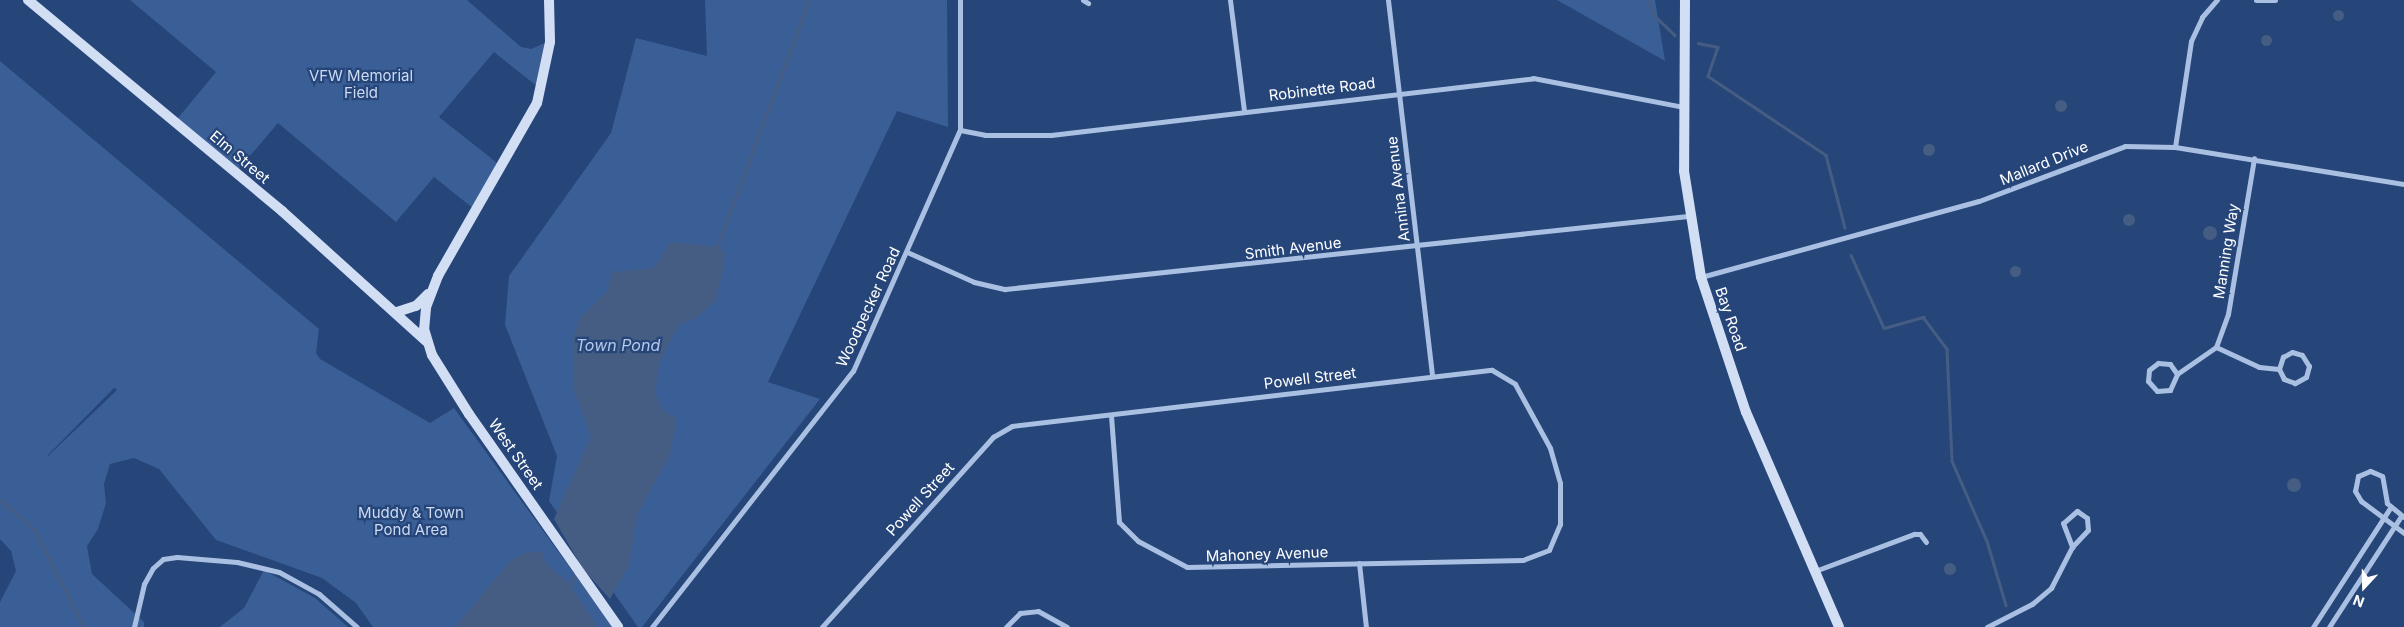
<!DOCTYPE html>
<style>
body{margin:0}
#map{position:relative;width:2404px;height:627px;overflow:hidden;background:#264579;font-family:Inter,sans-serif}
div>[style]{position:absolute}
.green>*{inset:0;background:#3a5e96}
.water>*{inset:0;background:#465d83}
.round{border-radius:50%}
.stream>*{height:2.5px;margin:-1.25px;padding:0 1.25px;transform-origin:1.25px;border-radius:1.25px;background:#465d83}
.street>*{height:5px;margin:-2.5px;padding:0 2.5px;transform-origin:2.5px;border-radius:2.5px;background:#aac0e3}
.secondary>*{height:10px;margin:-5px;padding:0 5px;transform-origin:5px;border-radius:5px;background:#d2def4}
span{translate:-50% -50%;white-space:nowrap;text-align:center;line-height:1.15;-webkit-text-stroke:4.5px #264579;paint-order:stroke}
.park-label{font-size:15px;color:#ccdbf3}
.street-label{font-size:15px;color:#fff}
.water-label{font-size:16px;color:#b5caeb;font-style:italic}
.north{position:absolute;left:2339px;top:562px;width:50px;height:50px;-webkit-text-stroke:4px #264579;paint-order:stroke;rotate:201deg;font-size:14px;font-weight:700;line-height:20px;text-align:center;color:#fff}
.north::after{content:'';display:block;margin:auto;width:18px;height:22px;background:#fff;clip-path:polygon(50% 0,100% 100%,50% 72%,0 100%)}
</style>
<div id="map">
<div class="green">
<i style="clip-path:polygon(130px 0,467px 0,521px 47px,531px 49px,545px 43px,538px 87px,494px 52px,439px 117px,501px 166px,474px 209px,434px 177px,396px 222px,278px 123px,238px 170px,178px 118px,216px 72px)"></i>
<i style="clip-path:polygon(705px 0,947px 0,948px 127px,897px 111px,768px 382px,820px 399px,642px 627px,638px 627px,549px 501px,557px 456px,505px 325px,509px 276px,611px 133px,636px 38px,707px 56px)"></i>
<i style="clip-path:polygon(1557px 0,1655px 0,1665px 61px)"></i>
<i style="clip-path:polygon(evenodd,0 61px,319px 329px,316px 353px,320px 359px,430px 423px,454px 408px,613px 627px,373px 627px,356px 603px,322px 578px,216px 540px,159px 469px,134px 458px,110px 464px,104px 484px,106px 503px,98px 529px,87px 546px,92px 574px,144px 622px,144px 627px,0 627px,0 602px,16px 571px,11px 551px,0 539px,0 61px,114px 388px,117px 390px,48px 456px,48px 455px,114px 388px)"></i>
<i style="clip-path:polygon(264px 570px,315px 598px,348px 627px,220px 627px,244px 608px)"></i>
</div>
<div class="water">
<i class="round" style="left:2332.5px;top:9.5px;width:11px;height:11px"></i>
<i class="round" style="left:2260.5px;top:34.5px;width:11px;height:11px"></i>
<i class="round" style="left:2055px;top:100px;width:12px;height:12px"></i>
<i class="round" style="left:1923px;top:144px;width:12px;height:12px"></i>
<i class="round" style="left:2123px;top:214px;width:12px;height:12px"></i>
<i class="round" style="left:2203px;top:226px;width:14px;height:14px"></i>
<i style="clip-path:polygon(670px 242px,720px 247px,725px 253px,722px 277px,715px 301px,696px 318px,678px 326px,660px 361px,655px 393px,662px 409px,675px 418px,676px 426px,670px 454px,637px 515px,629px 565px,610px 599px,583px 569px,554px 519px,591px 436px,574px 390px,573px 338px,579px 319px,607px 291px,613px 272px,654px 268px)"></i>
<i class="round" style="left:2009.5px;top:265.5px;width:11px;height:11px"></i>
<i class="round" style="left:2287px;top:478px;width:14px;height:14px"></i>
<i style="clip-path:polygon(528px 552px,542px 552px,548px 566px,569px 583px,597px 627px,455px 627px,511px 560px)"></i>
<i class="round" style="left:1944px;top:563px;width:12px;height:12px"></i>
</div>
<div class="stream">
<i style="left:1648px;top:0;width:16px;rotate:68deg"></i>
<i style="left:1654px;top:15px;width:29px;rotate:44deg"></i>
<i style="left:1698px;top:43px;width:20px;rotate:11deg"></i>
<i style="left:1718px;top:47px;width:31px;rotate:109deg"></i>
<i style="left:1708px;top:76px;width:142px;rotate:33.8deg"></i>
<i style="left:1826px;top:155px;width:75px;rotate:75.4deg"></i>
<i style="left:716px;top:249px;width:266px;rotate:-69.5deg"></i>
<i style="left:1851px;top:255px;width:80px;rotate:65.7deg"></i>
<i style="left:1884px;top:328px;width:41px;rotate:-15.8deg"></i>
<i style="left:1923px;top:317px;width:40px;rotate:53deg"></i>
<i style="left:1947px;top:349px;width:112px;rotate:87.4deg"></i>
<i style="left:1952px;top:461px;width:87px;rotate:66.4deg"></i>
<i style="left:1987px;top:541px;width:67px;rotate:73.5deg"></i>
<i style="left:0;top:499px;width:47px;rotate:41.5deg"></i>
<i style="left:35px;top:530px;width:109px;rotate:63.2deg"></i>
<i style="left:569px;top:587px;width:13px;rotate:-63deg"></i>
</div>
<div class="street">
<i style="left:1083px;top:0;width:6px;rotate:31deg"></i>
<i style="left:1230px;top:0;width:112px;rotate:82.8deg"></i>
<i style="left:1388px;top:0;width:378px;rotate:83.3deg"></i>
<i style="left:2256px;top:0;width:19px"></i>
<i style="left:960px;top:130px;width:25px;rotate:11deg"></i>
<i style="left:985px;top:135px;width:66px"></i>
<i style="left:1051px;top:135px;width:485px;rotate:-6.7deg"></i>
<i style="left:1533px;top:78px;width:154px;rotate:10.9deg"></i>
<i style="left:2175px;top:147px;width:107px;rotate:-81.4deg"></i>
<i style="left:2191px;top:41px;width:26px;rotate:-65deg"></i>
<i style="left:2202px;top:17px;width:23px;rotate:-49deg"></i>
<i style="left:907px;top:252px;width:73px;rotate:24.1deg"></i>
<i style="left:974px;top:282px;width:32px;rotate:13deg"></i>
<i style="left:1005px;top:289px;width:687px;rotate:-6.1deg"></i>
<i style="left:1701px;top:277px;width:288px;rotate:-15.3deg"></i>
<i style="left:1979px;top:201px;width:156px;rotate:-20.6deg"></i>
<i style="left:2125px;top:146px;width:50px;rotate:1.1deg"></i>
<i style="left:2175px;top:147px;width:232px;rotate:9.2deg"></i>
<i style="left:2216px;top:347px;width:47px;rotate:24.9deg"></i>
<i style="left:2259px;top:367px;width:20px;rotate:6deg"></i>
<i style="left:2279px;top:369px;width:13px;rotate:-72deg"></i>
<i style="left:2283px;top:357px;width:10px;rotate:-29deg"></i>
<i style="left:2292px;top:352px;width:10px;rotate:17deg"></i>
<i style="left:2302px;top:355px;width:13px;rotate:58deg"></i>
<i style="left:2309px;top:366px;width:11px;rotate:105deg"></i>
<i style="left:2306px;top:377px;width:13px;rotate:151deg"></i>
<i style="left:2295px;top:383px;width:12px;rotate:-160deg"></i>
<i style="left:2284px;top:379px;width:11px;rotate:-117deg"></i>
<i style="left:2177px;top:374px;width:12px;rotate:-125deg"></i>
<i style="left:2170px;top:364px;width:12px;rotate:-175deg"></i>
<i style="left:2158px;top:363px;width:11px;rotate:142deg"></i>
<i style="left:2149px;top:370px;width:11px;rotate:95deg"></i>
<i style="left:2148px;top:381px;width:13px;rotate:48deg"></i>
<i style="left:2157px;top:391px;width:13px;rotate:-4deg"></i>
<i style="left:2170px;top:390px;width:17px;rotate:-66deg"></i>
<i style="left:2177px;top:374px;width:47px;rotate:-34.7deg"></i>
<i style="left:2216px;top:347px;width:35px;rotate:-70deg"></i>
<i style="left:2228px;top:314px;width:158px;rotate:-80.5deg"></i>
<i style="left:2404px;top:517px;width:22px;rotate:-141deg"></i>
<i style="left:2387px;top:503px;width:27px;rotate:-100deg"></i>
<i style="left:2382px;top:476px;width:13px;rotate:-157deg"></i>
<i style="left:2370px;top:471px;width:13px;rotate:157deg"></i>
<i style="left:2358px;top:476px;width:15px;rotate:101deg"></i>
<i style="left:2355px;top:491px;width:12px;rotate:59deg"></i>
<i style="left:2361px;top:501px;width:54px;rotate:36.7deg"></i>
<i style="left:1359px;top:563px;width:64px;rotate:83.8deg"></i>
<i style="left:1815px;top:571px;width:106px;rotate:-20.5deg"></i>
<i style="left:1914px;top:534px;width:6px"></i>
<i style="left:1920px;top:534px;width:10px;rotate:53deg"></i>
<i style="left:134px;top:627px;width:44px;rotate:-76.9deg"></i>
<i style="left:144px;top:584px;width:18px;rotate:-61deg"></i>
<i style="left:153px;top:568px;width:13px;rotate:-42deg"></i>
<i style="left:163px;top:559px;width:14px;rotate:-8deg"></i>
<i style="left:177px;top:557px;width:60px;rotate:4.8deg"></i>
<i style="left:237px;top:562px;width:43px;rotate:13.4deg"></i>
<i style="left:279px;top:572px;width:46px;rotate:28.8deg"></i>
<i style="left:319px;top:594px;width:50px;rotate:41deg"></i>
<i style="left:652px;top:627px;width:325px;rotate:-51.9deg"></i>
<i style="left:853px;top:371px;width:264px;rotate:-66.1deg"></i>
<i style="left:960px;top:130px;width:130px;rotate:-90deg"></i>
<i style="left:822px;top:627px;width:256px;rotate:-48deg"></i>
<i style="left:993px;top:437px;width:22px;rotate:-30deg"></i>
<i style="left:1012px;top:426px;width:483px;rotate:-6.7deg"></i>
<i style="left:1492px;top:370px;width:27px;rotate:31deg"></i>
<i style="left:1515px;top:384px;width:73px;rotate:61.3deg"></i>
<i style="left:1550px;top:448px;width:36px;rotate:74deg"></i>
<i style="left:1560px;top:483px;width:41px;rotate:90deg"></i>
<i style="left:1560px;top:524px;width:28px;rotate:113deg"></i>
<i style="left:1549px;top:550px;width:28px;rotate:159deg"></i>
<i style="left:1523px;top:560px;width:336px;rotate:178.8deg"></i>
<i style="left:1187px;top:567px;width:55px;rotate:-152deg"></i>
<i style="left:1138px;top:541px;width:27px;rotate:-135deg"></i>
<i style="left:1119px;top:522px;width:107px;rotate:-94.3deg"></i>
<i style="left:1006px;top:627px;width:20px;rotate:-45deg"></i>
<i style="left:1020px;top:613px;width:18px;rotate:-6deg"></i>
<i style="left:1038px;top:611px;width:33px;rotate:29deg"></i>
<i style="left:1987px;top:627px;width:51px;rotate:-27.1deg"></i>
<i style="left:2032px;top:604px;width:25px;rotate:-40deg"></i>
<i style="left:2051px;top:588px;width:46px;rotate:-62.9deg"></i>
<i style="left:2072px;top:547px;width:23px;rotate:-47deg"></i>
<i style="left:2088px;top:530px;width:12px;rotate:-95deg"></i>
<i style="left:2087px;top:518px;width:12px;rotate:-145deg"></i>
<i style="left:2077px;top:511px;width:18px;rotate:139deg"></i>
<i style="left:2063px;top:523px;width:26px;rotate:69deg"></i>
<i style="left:2313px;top:627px;width:142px;rotate:-57.1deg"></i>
<i style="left:2329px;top:627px;width:132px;rotate:-57deg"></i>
</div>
<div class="secondary">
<i style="left:28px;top:0;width:330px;rotate:39.7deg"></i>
<i style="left:282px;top:211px;width:194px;rotate:42.1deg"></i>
<i style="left:549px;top:0;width:42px;rotate:88.6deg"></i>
<i style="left:550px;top:42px;width:62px;rotate:102deg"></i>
<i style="left:537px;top:103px;width:199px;rotate:119.8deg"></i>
<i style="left:438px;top:276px;width:34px;rotate:111deg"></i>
<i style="left:426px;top:308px;width:21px;rotate:95deg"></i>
<i style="left:424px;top:329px;width:27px;rotate:73deg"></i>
<i style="left:432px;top:355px;width:70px;rotate:57.9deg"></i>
<i style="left:469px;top:414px;width:260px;rotate:55deg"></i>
<i style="left:1685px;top:0;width:171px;rotate:90.3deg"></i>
<i style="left:1684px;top:171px;width:107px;rotate:80.9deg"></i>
<i style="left:1701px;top:277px;width:142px;rotate:71.6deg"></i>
<i style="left:1746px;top:412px;width:234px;rotate:66.6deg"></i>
<i style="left:397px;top:312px;width:20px;rotate:-18deg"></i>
<i style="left:416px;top:306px;width:17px;rotate:-45deg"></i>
</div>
<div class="park-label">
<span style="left:361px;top:84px">VFW Memorial<br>Field</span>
<span style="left:411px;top:521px">Muddy &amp; Town<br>Pond Area</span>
</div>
<div class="street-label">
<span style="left:1322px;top:89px;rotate:-7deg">Robinette Road</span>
<span style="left:240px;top:157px;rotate:40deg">Elm Street</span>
<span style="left:2044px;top:163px;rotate:-22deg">Mallard Drive</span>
<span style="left:1398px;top:189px;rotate:-97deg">Annina Avenue</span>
<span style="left:1293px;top:248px;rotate:-7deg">Smith Avenue</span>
<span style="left:2226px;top:251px;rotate:-81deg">Manning Way</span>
<span style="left:868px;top:307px;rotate:-65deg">Woodpecker Road</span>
<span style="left:1731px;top:319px;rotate:71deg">Bay Road</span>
<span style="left:1310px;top:378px;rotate:-7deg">Powell Street</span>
<span style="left:516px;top:454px;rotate:55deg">West Street</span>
<span style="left:920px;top:499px;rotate:-48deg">Powell Street</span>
<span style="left:1267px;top:554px;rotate:-2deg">Mahoney Avenue</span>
</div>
<div class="water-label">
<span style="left:618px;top:345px">Town Pond</span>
</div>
<div class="north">N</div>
</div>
